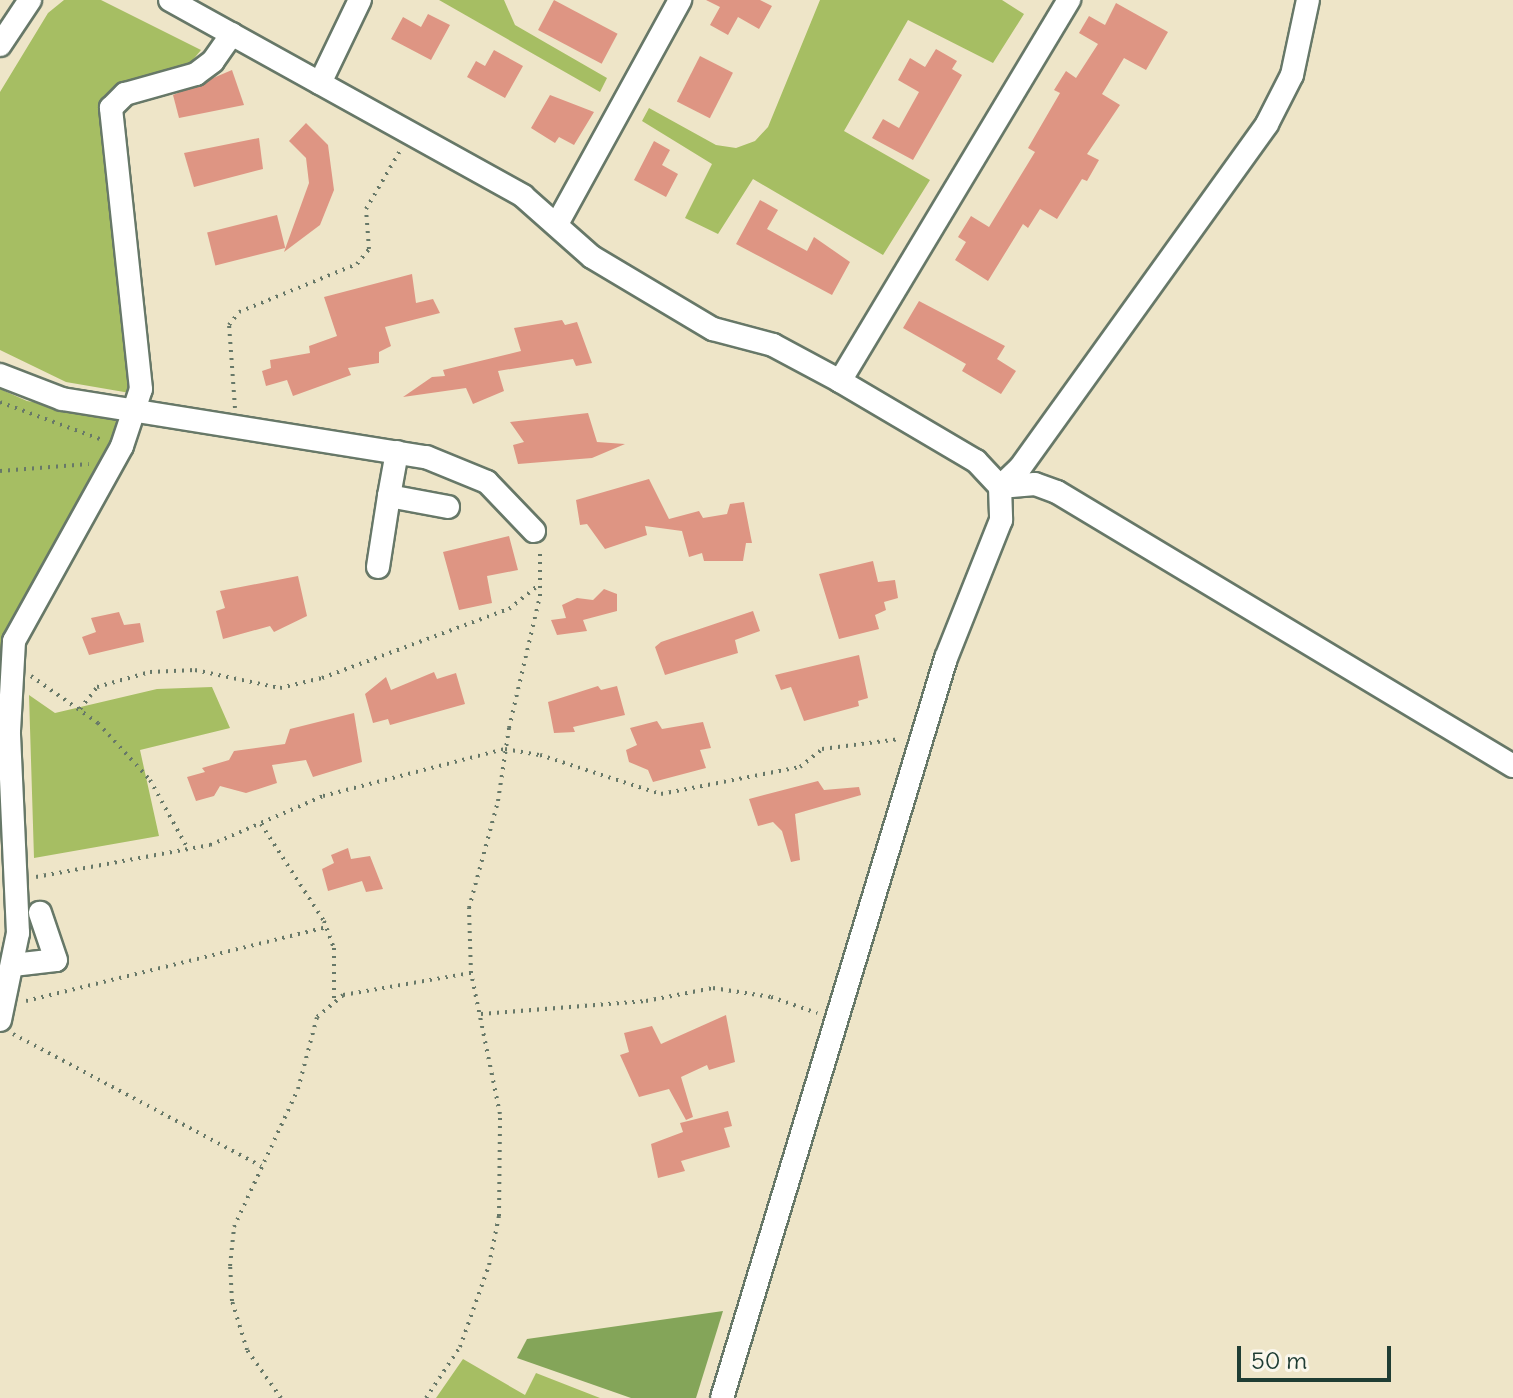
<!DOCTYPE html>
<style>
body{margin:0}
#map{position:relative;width:1513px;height:1398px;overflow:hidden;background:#eee5c8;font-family:Delius,sans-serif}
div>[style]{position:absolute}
.green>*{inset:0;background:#a6be63}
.forest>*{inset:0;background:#84a559}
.building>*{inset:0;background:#de9583;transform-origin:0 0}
.path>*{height:4px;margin-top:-2px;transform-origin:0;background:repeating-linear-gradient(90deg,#677868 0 2px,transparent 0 8px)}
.roads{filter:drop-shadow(2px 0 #677868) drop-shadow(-2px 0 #677868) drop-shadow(0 2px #677868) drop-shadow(0 -2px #677868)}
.minor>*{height:22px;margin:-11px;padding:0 11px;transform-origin:11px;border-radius:11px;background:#fff}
span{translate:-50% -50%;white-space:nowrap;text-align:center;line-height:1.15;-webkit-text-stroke:6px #fbf7ec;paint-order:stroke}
.scale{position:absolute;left:1237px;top:1346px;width:154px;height:36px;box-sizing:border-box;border:4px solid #1f3d34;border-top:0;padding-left:10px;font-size:24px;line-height:28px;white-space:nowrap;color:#1f3d34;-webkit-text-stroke:6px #fbf7ec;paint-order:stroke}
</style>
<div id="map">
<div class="green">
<i style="clip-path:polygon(64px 0,101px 0,201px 50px,187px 67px,113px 89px,101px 106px,133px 369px,130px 393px,66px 382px,0 350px,0 92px,48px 13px)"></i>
<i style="clip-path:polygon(439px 0,504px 0,515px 25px,607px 78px,600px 92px)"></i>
<i style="clip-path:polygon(820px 0,1002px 0,1024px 14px,993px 63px,908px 20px,844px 131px,930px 180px,883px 255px,753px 179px,718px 234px,685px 218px,712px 164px,642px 121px,649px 108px,716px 145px,736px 148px,755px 141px,768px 127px)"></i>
<i style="clip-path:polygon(0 389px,27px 401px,122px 416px,91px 488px,6px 634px,0 677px)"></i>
<i style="clip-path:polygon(212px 687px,230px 728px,140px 750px,159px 836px,34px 858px,29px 695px,55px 713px,157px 689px)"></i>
<i style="clip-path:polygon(463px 1359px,525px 1395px,536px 1373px,600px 1398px,436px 1398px)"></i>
</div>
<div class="forest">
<i style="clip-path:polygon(723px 1311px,696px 1398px,631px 1398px,517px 1358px,527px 1339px)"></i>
</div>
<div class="building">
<i style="left:554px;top:0;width:72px;height:34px;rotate:28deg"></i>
<i style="clip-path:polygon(706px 0,760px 0,772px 6px,759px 29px,738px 17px,728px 35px,710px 25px,720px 7px)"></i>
<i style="clip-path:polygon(1116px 3px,1168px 32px,1146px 70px,1124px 58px,1102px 94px,1120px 105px,1087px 154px,1099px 160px,1087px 181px,1082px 179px,1057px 219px,1040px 209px,1028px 228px,1023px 224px,988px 281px,955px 260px,966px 242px,958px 237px,971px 216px,989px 227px,1035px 152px,1028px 148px,1060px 93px,1054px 90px,1066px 71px,1076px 78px,1098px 44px,1079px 33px,1089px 16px,1105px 25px)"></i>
<i style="clip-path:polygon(428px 14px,450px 25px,431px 60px,391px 39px,403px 17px,421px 27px)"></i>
<i style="clip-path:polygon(936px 49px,957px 61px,952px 69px,962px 75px,913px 160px,872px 138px,883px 119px,899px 128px,919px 92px,898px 80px,910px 58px,925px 67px)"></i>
<i style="clip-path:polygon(494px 50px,523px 66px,505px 98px,467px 77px,476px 61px,485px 66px)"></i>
<i style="left:700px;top:56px;width:37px;height:51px;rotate:27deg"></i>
<i style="clip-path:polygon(232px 70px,244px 105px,179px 118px,173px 95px)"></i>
<i style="clip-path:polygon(550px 95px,594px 112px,574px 145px,559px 137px,555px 143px,531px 128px)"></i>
<i style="clip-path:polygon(306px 123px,328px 145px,334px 190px,320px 225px,284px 252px,309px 183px,306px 158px,289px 141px)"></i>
<i style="clip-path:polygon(259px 138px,263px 169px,194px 187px,184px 153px)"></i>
<i style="clip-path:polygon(654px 141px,670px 150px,662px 165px,678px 174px,666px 197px,634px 180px)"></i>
<i style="clip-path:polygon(760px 200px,778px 210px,767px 229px,807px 251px,814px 237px,850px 262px,832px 295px,736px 244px)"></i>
<i style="left:277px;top:215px;width:34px;height:72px;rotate:76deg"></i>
<i style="clip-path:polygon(412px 274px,416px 303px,433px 299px,440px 313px,385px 327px,391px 346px,379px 352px,379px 363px,348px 368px,351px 375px,293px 396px,287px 380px,266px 386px,262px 371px,271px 368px,270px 360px,310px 353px,309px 346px,337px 336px,324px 297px)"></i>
<i style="clip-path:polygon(919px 301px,1005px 346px,997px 359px,1016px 371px,1001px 394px,962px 371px,966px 364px,903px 328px)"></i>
<i style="clip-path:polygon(562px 320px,565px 325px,577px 322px,592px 363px,576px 366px,573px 359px,498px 371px,504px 391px,473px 404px,466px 388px,403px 397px,432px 377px,445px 376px,443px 370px,521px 351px,514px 328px)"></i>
<i style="clip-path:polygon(588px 413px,597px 442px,625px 444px,592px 458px,518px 464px,513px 445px,524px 442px,510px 422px)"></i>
<i style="clip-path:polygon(649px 479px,669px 519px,699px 511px,703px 518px,727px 514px,730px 504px,744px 502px,752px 543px,746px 543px,743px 561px,704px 561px,702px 553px,689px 557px,682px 531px,645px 526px,647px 535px,605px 549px,587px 524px,580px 525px,576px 500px)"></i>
<i style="clip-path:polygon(509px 536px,518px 570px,487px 576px,492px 603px,459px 610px,443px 552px)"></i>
<i style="clip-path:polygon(873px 561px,878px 582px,895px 580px,898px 598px,884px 602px,886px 610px,875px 615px,879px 629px,839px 639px,819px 574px)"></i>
<i style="clip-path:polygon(298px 576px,307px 616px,274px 632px,270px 626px,223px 639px,216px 611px,225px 608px,220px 591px)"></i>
<i style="clip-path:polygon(604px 589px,617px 594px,617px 611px,583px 620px,587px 631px,557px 635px,551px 620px,566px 618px,562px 605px,577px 598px,593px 600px)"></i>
<i style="clip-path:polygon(753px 611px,760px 631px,735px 640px,738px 653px,665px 675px,655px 647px,661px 642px)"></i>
<i style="clip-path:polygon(119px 612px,124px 625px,140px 623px,144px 642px,89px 655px,82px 637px,96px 632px,91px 618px)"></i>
<i style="clip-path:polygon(859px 655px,868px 698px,858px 701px,859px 706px,804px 721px,791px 687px,781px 690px,775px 675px)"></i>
<i style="clip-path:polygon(434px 672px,437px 679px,456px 673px,465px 704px,390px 725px,388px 719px,373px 723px,365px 694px,386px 677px,391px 690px)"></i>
<i style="clip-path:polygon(598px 686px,601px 690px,617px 686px,625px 715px,573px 727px,575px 732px,554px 733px,548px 702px)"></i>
<i style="clip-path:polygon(354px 713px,362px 762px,313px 777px,306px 760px,272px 765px,277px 783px,246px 793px,220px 786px,214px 796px,196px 801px,187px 777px,205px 772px,202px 768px,229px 760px,234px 751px,285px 744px,290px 729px)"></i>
<i style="clip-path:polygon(657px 721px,662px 729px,703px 722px,711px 748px,700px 750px,706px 768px,653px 782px,648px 770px,629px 762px,626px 750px,637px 745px,630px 728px)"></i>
<i style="clip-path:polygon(818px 781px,824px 790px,859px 787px,861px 795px,795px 814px,800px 860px,791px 862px,782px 831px,773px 822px,758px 826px,749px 799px)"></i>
<i style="clip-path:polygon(348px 848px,351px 859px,370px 856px,383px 889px,366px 892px,362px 881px,328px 891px,322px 869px,334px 863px,331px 855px)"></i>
<i style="clip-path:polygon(726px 1015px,735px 1062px,709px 1070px,707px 1065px,681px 1077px,693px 1117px,686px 1120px,669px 1089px,639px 1097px,620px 1055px,629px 1052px,624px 1033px,652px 1026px,661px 1044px)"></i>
<i style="clip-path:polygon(728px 1111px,732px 1126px,724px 1128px,730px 1147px,681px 1161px,685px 1171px,658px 1178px,651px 1144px,683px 1132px,680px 1123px)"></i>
</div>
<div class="path">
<i style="left:0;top:402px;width:109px;rotate:20.4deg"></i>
<i style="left:235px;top:408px;width:83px;rotate:-94.1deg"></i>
<i style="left:229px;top:325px;width:16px;rotate:-52deg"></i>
<i style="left:239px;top:312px;width:127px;rotate:-22.1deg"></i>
<i style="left:357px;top:264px;width:19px;rotate:-51deg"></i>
<i style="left:369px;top:249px;width:40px;rotate:-94.3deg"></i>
<i style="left:366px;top:209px;width:69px;rotate:-59.7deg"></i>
<i style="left:0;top:471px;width:89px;rotate:-4.5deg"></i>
<i style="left:31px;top:676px;width:82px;rotate:35deg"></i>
<i style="left:98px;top:723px;width:77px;rotate:47.6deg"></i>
<i style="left:150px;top:780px;width:79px;rotate:61.2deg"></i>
<i style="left:80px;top:709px;width:28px;rotate:-52deg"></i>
<i style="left:97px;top:687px;width:55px;rotate:-15.8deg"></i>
<i style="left:150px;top:672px;width:45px;rotate:-2.5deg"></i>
<i style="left:195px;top:670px;width:87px;rotate:12deg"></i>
<i style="left:280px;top:688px;width:43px;rotate:-13.4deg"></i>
<i style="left:322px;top:678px;width:199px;rotate:-20.3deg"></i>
<i style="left:509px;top:609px;width:40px;rotate:-39deg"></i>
<i style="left:261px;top:824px;width:116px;rotate:57deg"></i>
<i style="left:324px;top:921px;width:29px;rotate:70deg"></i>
<i style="left:334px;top:948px;width:51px;rotate:90deg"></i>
<i style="left:36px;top:877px;width:177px;rotate:-10.4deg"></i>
<i style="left:210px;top:845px;width:123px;rotate:-23.4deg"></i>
<i style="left:323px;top:796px;width:188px;rotate:-14.5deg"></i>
<i style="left:505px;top:749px;width:36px;rotate:10deg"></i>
<i style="left:540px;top:755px;width:127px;rotate:17.9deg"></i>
<i style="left:661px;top:794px;width:142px;rotate:-11deg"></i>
<i style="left:800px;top:767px;width:28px;rotate:-39deg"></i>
<i style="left:822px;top:749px;width:79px;rotate:-7.3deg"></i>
<i style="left:26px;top:1001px;width:310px;rotate:-13.8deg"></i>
<i style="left:481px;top:1014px;width:166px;rotate:-4.5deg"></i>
<i style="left:646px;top:1001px;width:68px;rotate:-11deg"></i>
<i style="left:713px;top:988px;width:59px;rotate:8.8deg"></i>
<i style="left:771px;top:997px;width:49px;rotate:19.2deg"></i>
<i style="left:13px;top:1034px;width:281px;rotate:28deg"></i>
<i style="left:281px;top:1398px;width:59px;rotate:-125.3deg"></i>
<i style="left:247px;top:1350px;width:51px;rotate:-107deg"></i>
<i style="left:232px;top:1301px;width:35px;rotate:-93deg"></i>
<i style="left:230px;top:1266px;width:39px;rotate:-84deg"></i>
<i style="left:234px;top:1227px;width:152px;rotate:-65.1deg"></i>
<i style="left:298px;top:1089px;width:74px;rotate:-75.2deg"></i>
<i style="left:317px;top:1017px;width:34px;rotate:-40deg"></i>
<i style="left:343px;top:995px;width:130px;rotate:-9.8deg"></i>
<i style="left:426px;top:1398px;width:61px;rotate:-56.3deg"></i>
<i style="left:460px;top:1347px;width:87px;rotate:-70.5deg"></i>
<i style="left:489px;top:1265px;width:50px;rotate:-78.5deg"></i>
<i style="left:499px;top:1216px;width:102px;rotate:-89.4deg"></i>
<i style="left:500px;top:1114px;width:144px;rotate:-101.6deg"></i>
<i style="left:471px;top:973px;width:65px;rotate:-91.8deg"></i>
<i style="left:469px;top:908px;width:111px;rotate:-74.8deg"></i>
<i style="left:498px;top:801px;width:74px;rotate:-81.4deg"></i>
<i style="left:509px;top:728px;width:136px;rotate:-76.8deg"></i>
<i style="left:540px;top:596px;width:48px;rotate:-90deg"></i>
</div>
<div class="roads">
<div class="minor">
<i style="left:170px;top:0;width:404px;rotate:29deg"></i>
<i style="left:523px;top:196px;width:92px;rotate:41.5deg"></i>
<i style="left:592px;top:257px;width:141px;rotate:30.8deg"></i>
<i style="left:713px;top:329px;width:62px;rotate:14.9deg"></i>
<i style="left:773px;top:345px;width:76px;rotate:28.2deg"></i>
<i style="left:840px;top:381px;width:158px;rotate:30.5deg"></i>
<i style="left:976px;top:461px;width:35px;rotate:47deg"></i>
<i style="left:1000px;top:487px;width:33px;rotate:88deg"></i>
<i style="left:1001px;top:520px;width:149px;rotate:111.7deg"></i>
<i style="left:946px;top:658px;width:773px;rotate:106.84deg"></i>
<i style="left:0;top:45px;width:54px;rotate:-56.3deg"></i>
<i style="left:320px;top:83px;width:92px;rotate:-64.3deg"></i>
<i style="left:557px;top:224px;width:256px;rotate:-61.2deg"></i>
<i style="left:0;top:375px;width:66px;rotate:21.2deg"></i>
<i style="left:62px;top:399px;width:369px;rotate:9.1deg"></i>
<i style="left:426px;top:457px;width:66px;rotate:22.3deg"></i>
<i style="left:487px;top:482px;width:68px;rotate:46.2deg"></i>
<i style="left:840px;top:381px;width:445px;rotate:-59deg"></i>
<i style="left:397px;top:452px;width:45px;rotate:100.3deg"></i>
<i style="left:389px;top:496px;width:60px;rotate:10.6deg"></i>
<i style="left:1000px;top:487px;width:35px;rotate:-5deg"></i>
<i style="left:1035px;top:484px;width:23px;rotate:20deg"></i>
<i style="left:1057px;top:492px;width:532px;rotate:31deg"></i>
<i style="left:1000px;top:487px;width:28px;rotate:-44deg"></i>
<i style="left:1020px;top:468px;width:423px;rotate:-54.3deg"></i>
<i style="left:1267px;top:124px;width:55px;rotate:-63deg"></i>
<i style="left:1292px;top:75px;width:77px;rotate:-78deg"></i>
<i style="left:378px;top:567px;width:72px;rotate:-81.2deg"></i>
<i style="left:13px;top:965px;width:43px;rotate:-6.6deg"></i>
<i style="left:56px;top:960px;width:50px;rotate:-108.8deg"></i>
<i style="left:0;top:1020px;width:89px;rotate:-78.3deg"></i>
<i style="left:18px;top:933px;width:202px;rotate:-92.6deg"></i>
<i style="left:9px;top:731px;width:90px;rotate:-86.8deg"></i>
<i style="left:14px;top:641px;width:223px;rotate:-61deg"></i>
<i style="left:122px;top:446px;width:60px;rotate:-71.6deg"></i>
<i style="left:141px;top:389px;width:283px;rotate:-96.1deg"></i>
<i style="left:111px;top:108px;width:20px;rotate:-45deg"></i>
<i style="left:125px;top:94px;width:74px;rotate:-15.7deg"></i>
<i style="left:196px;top:74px;width:21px;rotate:-37deg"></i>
<i style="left:213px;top:61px;width:33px;rotate:-55deg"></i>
</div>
</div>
<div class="scale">50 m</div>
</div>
